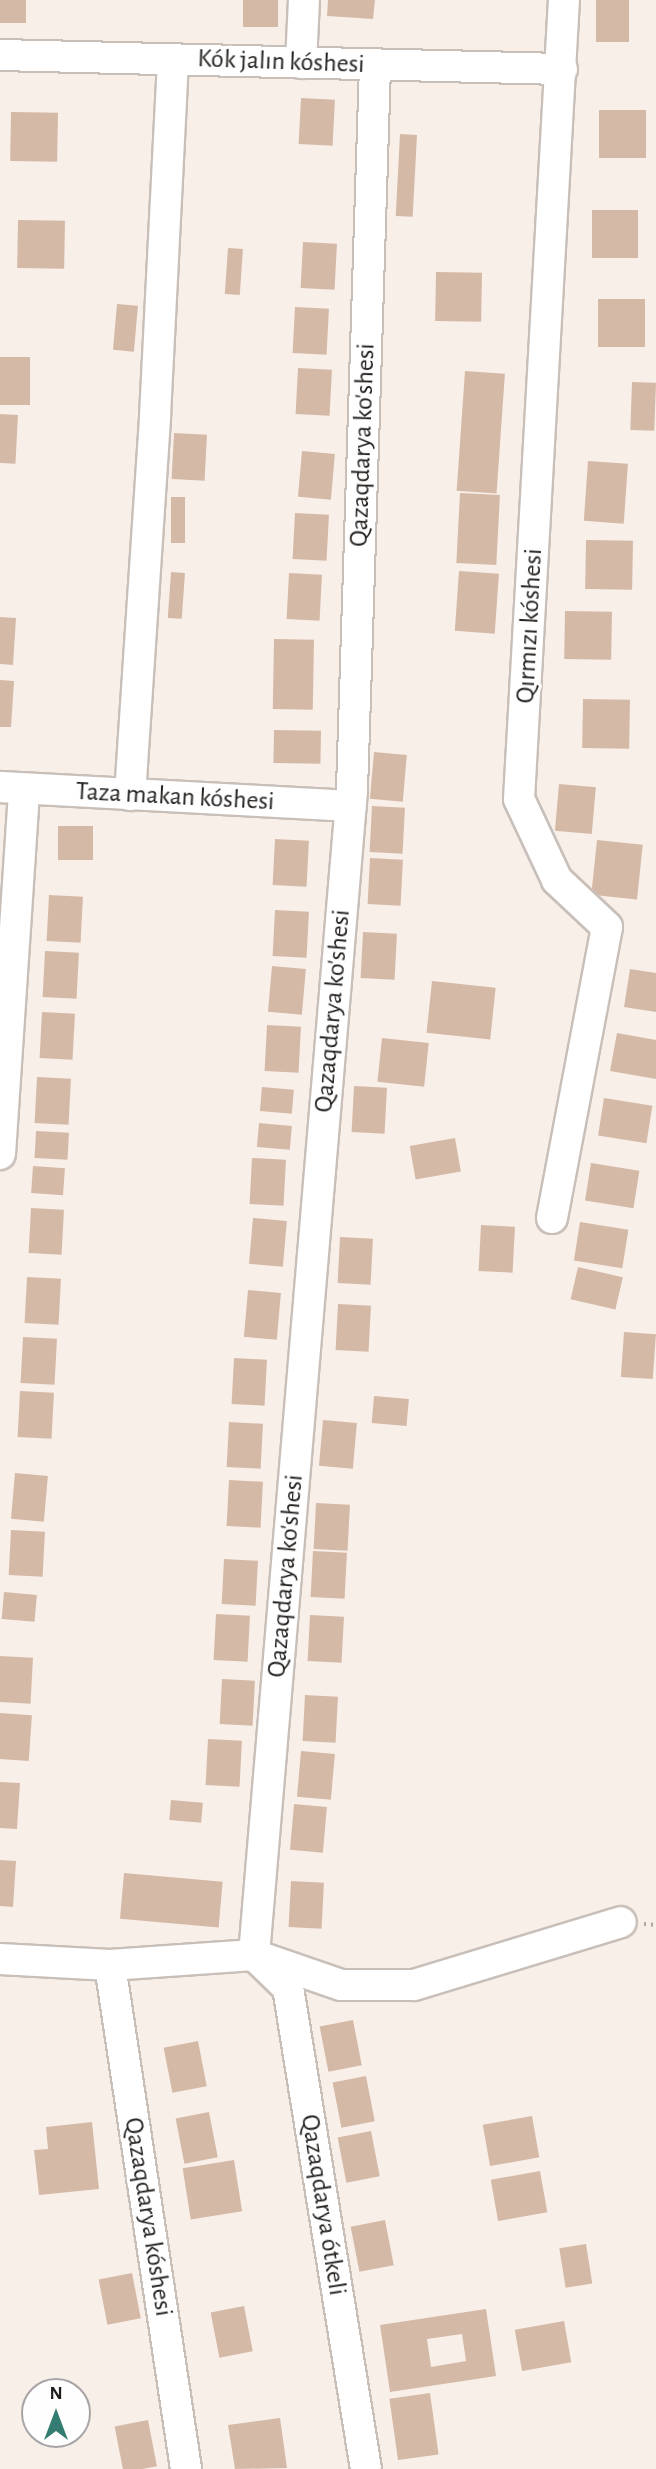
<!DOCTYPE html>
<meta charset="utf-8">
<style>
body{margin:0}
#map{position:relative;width:656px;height:2469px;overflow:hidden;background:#f9efe9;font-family:"Alegreya Sans",sans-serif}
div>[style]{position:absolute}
.building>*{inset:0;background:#d5b9a7;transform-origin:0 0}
.path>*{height:3.5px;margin-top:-1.75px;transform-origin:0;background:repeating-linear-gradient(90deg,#b0a8a3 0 2px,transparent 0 7px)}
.roads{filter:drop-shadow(2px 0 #c8bfb9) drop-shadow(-2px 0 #c8bfb9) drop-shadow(0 2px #c8bfb9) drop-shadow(0 -2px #c8bfb9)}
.minor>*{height:30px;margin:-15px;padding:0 15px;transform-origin:15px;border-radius:15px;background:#fff}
span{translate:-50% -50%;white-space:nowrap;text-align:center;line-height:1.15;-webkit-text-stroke:6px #fefefe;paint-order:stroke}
.street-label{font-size:26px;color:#211e1c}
.north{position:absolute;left:21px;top:2378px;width:70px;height:70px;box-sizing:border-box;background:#fefefe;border:2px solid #a6a4a4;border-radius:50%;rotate:0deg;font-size:19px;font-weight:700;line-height:28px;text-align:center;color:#211e1c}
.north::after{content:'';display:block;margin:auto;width:24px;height:32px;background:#347b72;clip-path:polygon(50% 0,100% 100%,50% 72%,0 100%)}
</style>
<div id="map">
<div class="building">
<i style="left:0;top:0;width:26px;height:23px"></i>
<i style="left:243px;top:0;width:35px;height:27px"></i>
<i style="clip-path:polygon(328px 0,375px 0,373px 19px,327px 16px)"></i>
<i style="left:596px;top:0;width:33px;height:42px"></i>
<i style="left:301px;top:98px;width:34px;height:46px;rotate:3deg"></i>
<i style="left:599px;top:110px;width:47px;height:48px"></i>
<i style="left:11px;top:112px;width:47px;height:49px;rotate:1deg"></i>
<i style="left:400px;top:134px;width:17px;height:82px;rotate:3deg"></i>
<i style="left:592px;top:210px;width:46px;height:48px"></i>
<i style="left:18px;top:220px;width:47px;height:48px;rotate:1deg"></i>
<i style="left:303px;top:242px;width:34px;height:46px;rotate:3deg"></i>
<i style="left:228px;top:248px;width:15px;height:46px;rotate:4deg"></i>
<i style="left:436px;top:272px;width:46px;height:49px;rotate:1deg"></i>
<i style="left:598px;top:299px;width:47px;height:48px"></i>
<i style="left:117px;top:304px;width:21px;height:46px;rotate:5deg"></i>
<i style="left:295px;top:307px;width:34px;height:46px;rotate:3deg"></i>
<i style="left:0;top:357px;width:30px;height:48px"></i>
<i style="left:298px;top:368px;width:34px;height:46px;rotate:3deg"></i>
<i style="left:465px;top:371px;width:40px;height:120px;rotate:4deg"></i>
<i style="left:632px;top:382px;width:24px;height:48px;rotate:2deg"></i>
<i style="left:0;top:414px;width:18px;height:49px;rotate:3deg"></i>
<i style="left:174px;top:433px;width:33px;height:46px;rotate:3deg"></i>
<i style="left:302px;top:451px;width:33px;height:46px;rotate:5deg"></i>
<i style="left:588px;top:461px;width:40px;height:60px;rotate:4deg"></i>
<i style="left:460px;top:493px;width:40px;height:70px;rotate:3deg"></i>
<i style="left:171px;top:497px;width:14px;height:46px"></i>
<i style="left:295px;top:513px;width:34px;height:46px;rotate:3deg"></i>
<i style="left:586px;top:540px;width:47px;height:49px;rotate:1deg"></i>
<i style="left:459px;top:571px;width:40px;height:60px;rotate:4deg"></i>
<i style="left:171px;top:572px;width:14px;height:46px;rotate:4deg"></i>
<i style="left:289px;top:573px;width:33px;height:46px;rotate:3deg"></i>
<i style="left:565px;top:611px;width:47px;height:48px;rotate:1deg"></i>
<i style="clip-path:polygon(0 617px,16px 618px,13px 665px,0 664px)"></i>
<i style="left:274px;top:639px;width:40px;height:70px;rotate:1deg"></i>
<i style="clip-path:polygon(0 680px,14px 681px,11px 727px,0 727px)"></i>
<i style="left:583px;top:699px;width:47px;height:49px;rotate:1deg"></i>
<i style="left:274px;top:730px;width:47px;height:33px;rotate:1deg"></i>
<i style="left:374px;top:752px;width:33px;height:47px;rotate:5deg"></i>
<i style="left:559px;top:784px;width:37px;height:47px;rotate:5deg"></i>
<i style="left:372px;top:806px;width:33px;height:46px;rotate:3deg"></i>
<i style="left:58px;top:826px;width:35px;height:34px"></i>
<i style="left:275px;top:839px;width:34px;height:46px;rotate:3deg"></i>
<i style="left:597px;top:840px;width:46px;height:55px;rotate:6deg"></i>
<i style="left:370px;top:858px;width:33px;height:46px;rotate:3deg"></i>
<i style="left:49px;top:895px;width:34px;height:46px;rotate:3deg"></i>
<i style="left:275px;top:910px;width:34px;height:46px;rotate:3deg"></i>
<i style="left:363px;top:932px;width:34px;height:46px;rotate:3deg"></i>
<i style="left:45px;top:951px;width:34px;height:46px;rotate:3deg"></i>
<i style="left:272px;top:966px;width:34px;height:46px;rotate:5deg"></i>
<i style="clip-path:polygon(630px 969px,656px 973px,656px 1012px,624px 1007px)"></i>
<i style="left:432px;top:981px;width:64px;height:52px;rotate:6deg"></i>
<i style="left:42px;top:1012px;width:33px;height:46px;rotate:3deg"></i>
<i style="left:267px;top:1025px;width:34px;height:46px;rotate:3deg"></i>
<i style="clip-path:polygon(617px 1033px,656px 1040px,656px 1079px,610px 1071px)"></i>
<i style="left:382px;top:1038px;width:47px;height:44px;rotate:6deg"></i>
<i style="left:37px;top:1077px;width:34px;height:46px;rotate:3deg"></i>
<i style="left:354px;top:1086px;width:33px;height:46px;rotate:3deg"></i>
<i style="left:262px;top:1087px;width:32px;height:24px;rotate:5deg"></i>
<i style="left:604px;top:1098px;width:49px;height:38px;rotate:9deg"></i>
<i style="left:259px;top:1123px;width:33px;height:24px;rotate:5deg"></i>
<i style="left:36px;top:1131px;width:33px;height:27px;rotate:3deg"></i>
<i style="left:455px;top:1138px;width:34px;height:46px;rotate:80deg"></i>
<i style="left:252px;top:1158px;width:34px;height:46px;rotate:3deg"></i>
<i style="left:591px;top:1163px;width:49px;height:38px;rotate:9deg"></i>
<i style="left:33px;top:1166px;width:32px;height:27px;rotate:4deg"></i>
<i style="left:31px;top:1208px;width:33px;height:45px;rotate:3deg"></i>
<i style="left:253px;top:1218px;width:34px;height:46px;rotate:5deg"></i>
<i style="left:580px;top:1222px;width:49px;height:39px;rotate:9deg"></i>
<i style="left:481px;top:1225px;width:34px;height:46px;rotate:3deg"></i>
<i style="left:340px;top:1237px;width:33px;height:46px;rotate:3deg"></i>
<i style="left:578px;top:1267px;width:46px;height:33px;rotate:13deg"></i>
<i style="left:27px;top:1277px;width:34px;height:46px;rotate:3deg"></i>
<i style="left:248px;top:1290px;width:33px;height:47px;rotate:5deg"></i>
<i style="left:338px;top:1304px;width:33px;height:46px;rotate:3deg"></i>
<i style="left:624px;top:1332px;width:32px;height:45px;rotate:4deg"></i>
<i style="left:23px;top:1337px;width:34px;height:46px;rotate:3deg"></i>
<i style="left:234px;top:1358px;width:33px;height:46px;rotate:3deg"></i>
<i style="left:20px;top:1391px;width:34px;height:46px;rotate:3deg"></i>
<i style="left:374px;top:1396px;width:35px;height:27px;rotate:5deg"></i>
<i style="left:323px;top:1420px;width:34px;height:46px;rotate:5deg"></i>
<i style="left:229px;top:1422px;width:34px;height:45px;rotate:3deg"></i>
<i style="left:15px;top:1473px;width:33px;height:46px;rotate:5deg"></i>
<i style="left:229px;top:1480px;width:34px;height:46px;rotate:3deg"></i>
<i style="left:316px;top:1503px;width:34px;height:46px;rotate:3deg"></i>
<i style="left:11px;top:1530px;width:34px;height:45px;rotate:3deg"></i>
<i style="left:313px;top:1551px;width:34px;height:46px;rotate:3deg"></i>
<i style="left:224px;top:1559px;width:34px;height:45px;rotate:3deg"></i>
<i style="left:4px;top:1592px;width:33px;height:27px;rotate:5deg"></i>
<i style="left:216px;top:1614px;width:34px;height:46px;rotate:3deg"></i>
<i style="left:310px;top:1615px;width:34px;height:46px;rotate:3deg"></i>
<i style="left:0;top:1656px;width:33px;height:46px;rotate:3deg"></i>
<i style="left:222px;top:1679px;width:33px;height:45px;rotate:3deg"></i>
<i style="left:305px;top:1695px;width:33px;height:46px;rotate:3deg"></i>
<i style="left:0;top:1713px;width:32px;height:46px;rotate:4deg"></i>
<i style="left:208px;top:1739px;width:34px;height:46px;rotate:3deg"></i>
<i style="left:301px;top:1751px;width:34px;height:46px;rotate:5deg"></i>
<i style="clip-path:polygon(0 1782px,20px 1783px,17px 1829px,0 1828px)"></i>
<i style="left:171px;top:1800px;width:32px;height:20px;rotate:5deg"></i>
<i style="left:294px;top:1804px;width:33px;height:46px;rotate:5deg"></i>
<i style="clip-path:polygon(0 1860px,16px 1861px,13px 1907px,0 1906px)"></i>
<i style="left:124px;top:1873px;width:99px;height:46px;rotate:5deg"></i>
<i style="left:291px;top:1881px;width:33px;height:46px;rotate:3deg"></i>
<i style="left:353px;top:2020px;width:46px;height:34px;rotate:79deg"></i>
<i style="left:198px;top:2041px;width:46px;height:35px;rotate:79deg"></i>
<i style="left:366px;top:2076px;width:46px;height:34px;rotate:79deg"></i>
<i style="left:209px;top:2112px;width:46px;height:34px;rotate:79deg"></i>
<i style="left:532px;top:2116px;width:42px;height:50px;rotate:80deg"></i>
<i style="clip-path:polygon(92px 2122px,99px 2189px,39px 2195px,34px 2150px,48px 2149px,46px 2127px)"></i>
<i style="left:371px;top:2131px;width:46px;height:34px;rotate:79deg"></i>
<i style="left:234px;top:2160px;width:52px;height:52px;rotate:81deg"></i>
<i style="left:540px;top:2171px;width:42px;height:50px;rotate:80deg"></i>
<i style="left:385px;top:2220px;width:46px;height:35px;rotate:79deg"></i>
<i style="left:586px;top:2244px;width:40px;height:27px;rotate:81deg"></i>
<i style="left:132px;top:2273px;width:46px;height:34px;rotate:79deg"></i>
<i style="left:244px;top:2306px;width:46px;height:34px;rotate:79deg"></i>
<i style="clip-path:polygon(evenodd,486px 2309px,496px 2376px,390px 2392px,380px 2325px,486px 2309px,462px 2334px,466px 2361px,431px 2367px,427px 2339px,462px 2334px)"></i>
<i style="left:564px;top:2321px;width:42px;height:50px;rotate:80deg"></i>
<i style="left:430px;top:2393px;width:62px;height:41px;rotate:82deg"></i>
<i style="clip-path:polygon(280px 2418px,287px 2468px,235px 2469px,228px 2425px)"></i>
<i style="left:148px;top:2420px;width:47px;height:34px;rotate:79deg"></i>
</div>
<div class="path">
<i style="left:644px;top:1924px;width:12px;rotate:5deg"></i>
</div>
<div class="roads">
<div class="minor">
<i style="left:0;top:55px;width:562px;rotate:1.43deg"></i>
<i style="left:301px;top:63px;width:63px;rotate:-87.3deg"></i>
<i style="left:0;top:787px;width:351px;rotate:3.1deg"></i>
<i style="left:130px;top:795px;width:380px;rotate:-86.2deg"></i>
<i style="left:155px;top:416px;width:356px;rotate:-87.1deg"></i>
<i style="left:0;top:1154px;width:366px;rotate:-86.2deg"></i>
<i style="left:552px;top:1218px;width:296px;rotate:-79.3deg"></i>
<i style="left:607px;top:927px;width:69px;rotate:-136.8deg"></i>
<i style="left:557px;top:880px;width:89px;rotate:-115.1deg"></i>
<i style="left:519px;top:799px;width:800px;rotate:-86.78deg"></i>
<i style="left:0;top:1959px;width:110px;rotate:3.1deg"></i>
<i style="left:110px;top:1965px;width:144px;rotate:-4deg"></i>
<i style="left:254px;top:1955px;width:92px;rotate:19deg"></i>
<i style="left:341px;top:1985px;width:73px"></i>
<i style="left:414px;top:1985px;width:216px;rotate:-16.9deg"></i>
<i style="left:110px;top:1965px;width:510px;rotate:81.42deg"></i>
<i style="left:366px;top:2469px;width:487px;rotate:-99.2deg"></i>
<i style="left:288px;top:1988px;width:47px;rotate:-135.9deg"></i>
<i style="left:254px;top:1955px;width:1169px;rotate:-85.19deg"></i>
<i style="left:352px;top:790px;width:725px;rotate:-88.18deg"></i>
</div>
</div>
<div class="street-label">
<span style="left:281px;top:62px;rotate:2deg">Kók jalın kóshesi</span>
<span style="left:363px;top:445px;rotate:-88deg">Qazaqdarya ko'shesi</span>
<span style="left:530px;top:626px;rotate:-87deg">Qırmızı kóshesi</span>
<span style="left:175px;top:797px;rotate:3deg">Taza makan kóshesi</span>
<span style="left:333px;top:1011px;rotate:-85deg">Qazaqdarya ko'shesi</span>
<span style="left:286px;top:1576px;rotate:-85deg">Qazaqdarya ko'shesi</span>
<span style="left:323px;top:2205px;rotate:81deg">Qazaqdarya ótkeli</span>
<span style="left:148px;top:2217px;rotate:81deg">Qazaqdarya kóshesi</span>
</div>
<div class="north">N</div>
</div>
